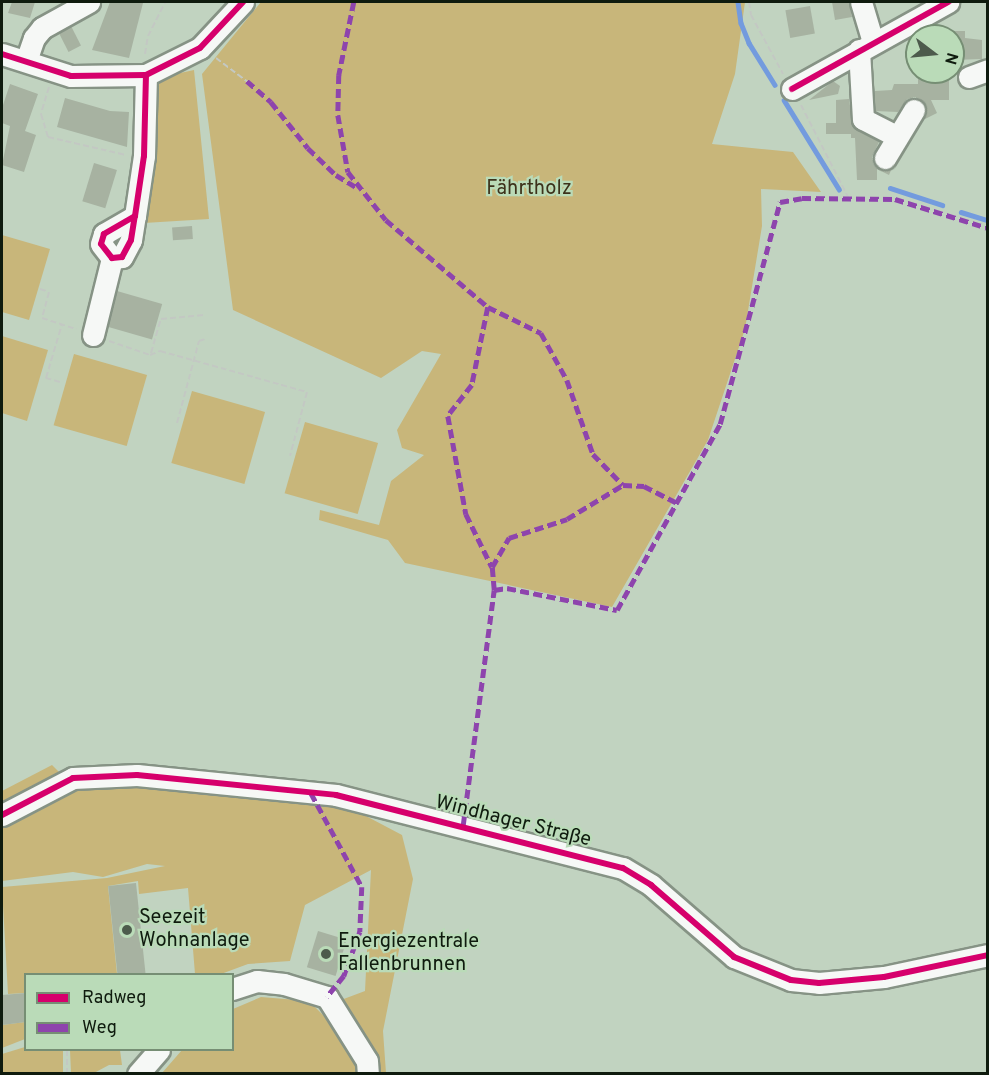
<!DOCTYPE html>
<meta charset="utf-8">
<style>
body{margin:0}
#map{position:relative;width:989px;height:1075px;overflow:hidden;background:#c1d3c0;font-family:Overpass,sans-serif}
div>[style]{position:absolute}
.green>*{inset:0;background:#c8b67a;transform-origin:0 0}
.stream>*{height:4.5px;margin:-2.25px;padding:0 2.25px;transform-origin:2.25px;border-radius:2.25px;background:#739bde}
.building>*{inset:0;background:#a7b2a1;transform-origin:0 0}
.path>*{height:2px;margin-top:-1px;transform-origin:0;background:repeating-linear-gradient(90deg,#c3c8c3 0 6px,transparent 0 9px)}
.roads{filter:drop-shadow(2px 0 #869385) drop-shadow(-2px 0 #869385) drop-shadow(0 2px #869385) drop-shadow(0 -2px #869385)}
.minor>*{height:21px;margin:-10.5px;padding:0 10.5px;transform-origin:10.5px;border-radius:10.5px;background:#f6f8f6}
.quiet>*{height:4.5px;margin-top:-2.25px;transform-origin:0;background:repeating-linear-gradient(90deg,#8e44ad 0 9px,transparent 0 13.5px)}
.cycleway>*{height:6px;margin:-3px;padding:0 3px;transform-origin:3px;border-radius:3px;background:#d6006c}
.dots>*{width:16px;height:16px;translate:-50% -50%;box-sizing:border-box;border:3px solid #badbb8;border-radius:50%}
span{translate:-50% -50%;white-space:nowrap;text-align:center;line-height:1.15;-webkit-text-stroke:4.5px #badbb8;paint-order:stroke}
.park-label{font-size:20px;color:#3d321b}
.street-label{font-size:20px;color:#0f1b0e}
.poi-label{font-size:20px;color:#0f1b0e}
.left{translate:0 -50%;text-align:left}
.frame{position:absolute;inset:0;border:3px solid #0f1b0e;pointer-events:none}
.legend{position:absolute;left:24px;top:973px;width:210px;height:78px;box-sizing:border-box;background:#badbb8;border:2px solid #768e74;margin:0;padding:8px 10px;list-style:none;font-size:18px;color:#0f1b0e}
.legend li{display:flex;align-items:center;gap:12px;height:30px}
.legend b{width:30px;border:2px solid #768e74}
.north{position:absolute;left:905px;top:24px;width:60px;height:60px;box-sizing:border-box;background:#badbb8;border:2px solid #768e74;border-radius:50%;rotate:106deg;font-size:16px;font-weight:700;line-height:24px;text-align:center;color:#0f1b0e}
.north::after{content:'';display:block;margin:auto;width:21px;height:27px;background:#4d5b4c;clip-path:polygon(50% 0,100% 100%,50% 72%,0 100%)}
</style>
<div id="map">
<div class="green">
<i style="clip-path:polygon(261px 2px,745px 2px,735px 74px,712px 144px,793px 152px,821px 192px,761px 189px,762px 226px,745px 329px,708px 440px,612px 607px,405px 563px,388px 540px,319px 520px,320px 510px,379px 525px,391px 481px,424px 455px,402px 448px,397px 430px,441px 354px,422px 351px,381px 378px,233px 310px,202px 74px)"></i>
<i style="clip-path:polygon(194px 70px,209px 219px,144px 223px,152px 189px,156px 90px,162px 77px)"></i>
<i style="clip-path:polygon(2px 235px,50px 249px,29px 320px,2px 312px)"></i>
<i style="clip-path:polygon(2px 336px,48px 350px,27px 421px,2px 413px)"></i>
<i style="left:74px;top:354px;width:76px;height:74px;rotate:16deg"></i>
<i style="left:192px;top:391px;width:76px;height:75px;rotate:16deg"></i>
<i style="left:305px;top:422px;width:76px;height:74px;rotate:16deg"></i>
<i style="clip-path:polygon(52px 765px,61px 774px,2px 807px,2px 791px)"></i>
<i style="clip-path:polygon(136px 787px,347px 806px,402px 835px,413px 879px,383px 1031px,386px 1073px,162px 1073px,182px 1050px,232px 1050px,233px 1009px,261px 997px,309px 1001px,336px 1028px,359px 1070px,341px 1000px,365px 991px,371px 870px,305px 905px,290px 961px,248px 964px,221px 974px,195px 974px,188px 888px,139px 894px,138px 881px,108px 886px,117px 974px,26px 974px,25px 993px,8px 994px,2px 887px,107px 878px,165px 866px,147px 864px,103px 877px,73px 872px,2px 881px,2px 824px,70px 789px)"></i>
<i style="clip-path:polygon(25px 1022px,25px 1039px,2px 1048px,2px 1025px)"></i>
<i style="clip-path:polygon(25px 1047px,63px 1050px,63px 1073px,2px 1073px,2px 1054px)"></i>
<i style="clip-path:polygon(70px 1050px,120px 1050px,122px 1065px,109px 1065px,94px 1073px,71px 1073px)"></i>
</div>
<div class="stream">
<i style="left:738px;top:2px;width:21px;rotate:82deg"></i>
<i style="left:741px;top:23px;width:22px;rotate:68deg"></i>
<i style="left:749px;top:43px;width:49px;rotate:58.2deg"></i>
<i style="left:784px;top:100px;width:105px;rotate:58.3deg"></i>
<i style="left:890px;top:188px;width:55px;rotate:18.1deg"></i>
<i style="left:961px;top:212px;width:28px;rotate:17deg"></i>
</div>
<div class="building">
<i style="clip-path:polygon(12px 2px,35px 2px,30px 18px,8px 13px)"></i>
<i style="clip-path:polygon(110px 2px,143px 3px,129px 58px,92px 50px)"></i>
<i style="clip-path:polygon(832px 2px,849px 2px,852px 17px,835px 20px)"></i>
<i style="left:810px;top:6px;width:28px;height:25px;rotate:80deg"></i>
<i style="left:71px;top:26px;width:22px;height:14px;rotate:63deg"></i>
<i style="clip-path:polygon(953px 31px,965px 31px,965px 38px,982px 40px,982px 59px,953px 60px)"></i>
<i style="clip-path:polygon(924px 74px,949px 74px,949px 100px,931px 100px,937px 113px,925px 119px,925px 104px,915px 97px,907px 99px,898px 112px,875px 111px,875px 91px,892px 90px,894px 84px,918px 84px,918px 77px)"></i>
<i style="clip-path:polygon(833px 81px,840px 86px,838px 94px,809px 100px)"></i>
<i style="clip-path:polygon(10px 84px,38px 94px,25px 131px,36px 135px,24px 172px,2px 165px,10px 126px,2px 123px,2px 108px)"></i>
<i style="clip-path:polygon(65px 98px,110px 111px,129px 112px,127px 147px,57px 127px)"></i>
<i style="clip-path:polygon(849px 99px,853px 126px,879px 142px,872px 157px,874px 165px,884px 171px,892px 168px,889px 175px,877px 169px,877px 180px,857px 180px,855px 138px,851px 138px,851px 134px,826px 134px,826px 123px,836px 123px,836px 100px)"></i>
<i style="left:94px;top:163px;width:24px;height:40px;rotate:17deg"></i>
<i style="left:192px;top:226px;width:13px;height:20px;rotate:86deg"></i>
<i style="left:117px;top:291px;width:47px;height:37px;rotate:16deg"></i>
<i style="left:136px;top:883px;width:93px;height:28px;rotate:84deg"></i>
<i style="left:318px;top:931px;width:30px;height:38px;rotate:17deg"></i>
<i style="clip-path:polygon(26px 993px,26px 1022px,2px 1025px,2px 995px)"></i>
</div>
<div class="path">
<i style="left:749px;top:2px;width:13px;rotate:81deg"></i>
<i style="left:751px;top:15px;width:67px;rotate:61.5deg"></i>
<i style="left:145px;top:54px;width:18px;rotate:-81deg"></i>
<i style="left:148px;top:36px;width:38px;rotate:-63deg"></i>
<i style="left:216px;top:58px;width:39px;rotate:37deg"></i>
<i style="left:49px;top:87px;width:28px;rotate:107deg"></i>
<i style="left:41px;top:114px;width:24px;rotate:73deg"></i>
<i style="left:48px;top:137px;width:80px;rotate:13deg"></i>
<i style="left:801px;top:105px;width:106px;rotate:62.9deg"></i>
<i style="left:40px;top:289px;width:9px;rotate:18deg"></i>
<i style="left:49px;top:292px;width:27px;rotate:105deg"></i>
<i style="left:42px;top:318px;width:36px;rotate:18deg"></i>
<i style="left:109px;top:341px;width:43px;rotate:18.9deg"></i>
<i style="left:150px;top:355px;width:11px;rotate:-22deg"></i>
<i style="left:160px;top:351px;width:153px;rotate:15.6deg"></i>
<i style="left:307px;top:392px;width:66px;rotate:104.9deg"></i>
<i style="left:151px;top:353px;width:35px;rotate:-74deg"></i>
<i style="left:161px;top:319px;width:43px;rotate:-5.3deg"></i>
<i style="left:60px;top:382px;width:15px;rotate:-164deg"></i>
<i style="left:46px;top:378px;width:56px;rotate:-73.5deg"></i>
<i style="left:177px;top:423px;width:85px;rotate:-75deg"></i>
<i style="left:199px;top:341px;width:6px;rotate:-18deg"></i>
<i style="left:67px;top:1050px;width:24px;rotate:90deg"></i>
</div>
<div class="roads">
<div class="minor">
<i style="left:861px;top:2px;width:42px;rotate:73.3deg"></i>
<i style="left:859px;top:50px;width:69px;rotate:86.7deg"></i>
<i style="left:863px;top:119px;width:37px;rotate:27deg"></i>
<i style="left:2px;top:54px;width:72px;rotate:17.7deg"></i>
<i style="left:71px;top:76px;width:75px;rotate:-0.8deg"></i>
<i style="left:146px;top:75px;width:60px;rotate:-26.6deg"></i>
<i style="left:200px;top:48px;width:63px;rotate:-46.9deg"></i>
<i style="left:26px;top:61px;width:24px;rotate:-71deg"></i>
<i style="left:34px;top:38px;width:13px;rotate:-51deg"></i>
<i style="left:42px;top:28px;width:54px;rotate:-29deg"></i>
<i style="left:969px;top:77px;width:20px;rotate:-20deg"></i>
<i style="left:792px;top:89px;width:179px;rotate:-29.1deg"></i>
<i style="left:885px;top:158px;width:56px;rotate:-58.9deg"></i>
<i style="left:135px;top:216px;width:36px;rotate:150deg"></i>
<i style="left:104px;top:234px;width:10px;rotate:107deg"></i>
<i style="left:101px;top:244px;width:18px;rotate:52deg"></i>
<i style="left:112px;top:258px;width:10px;rotate:-6deg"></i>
<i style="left:122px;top:257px;width:19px;rotate:-62deg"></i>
<i style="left:131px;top:240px;width:24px;rotate:-81deg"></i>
<i style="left:135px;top:216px;width:61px;rotate:-81.5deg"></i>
<i style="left:144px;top:156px;width:81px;rotate:-88.6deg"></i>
<i style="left:93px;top:335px;width:79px;rotate:-76.1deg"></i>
<i style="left:2px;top:815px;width:80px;rotate:-27.5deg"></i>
<i style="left:73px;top:778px;width:64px;rotate:-2.7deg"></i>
<i style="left:137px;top:775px;width:200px;rotate:5.7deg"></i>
<i style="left:336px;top:795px;width:296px;rotate:14.3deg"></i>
<i style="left:623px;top:868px;width:33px;rotate:31deg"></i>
<i style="left:651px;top:885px;width:110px;rotate:40.9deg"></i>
<i style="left:734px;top:957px;width:61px;rotate:22deg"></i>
<i style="left:791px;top:980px;width:28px;rotate:6deg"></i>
<i style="left:819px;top:983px;width:65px;rotate:-5.3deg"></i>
<i style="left:884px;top:977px;width:106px;rotate:-11.9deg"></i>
<i style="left:232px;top:989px;width:26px;rotate:-18deg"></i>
<i style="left:257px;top:981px;width:27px;rotate:6deg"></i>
<i style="left:284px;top:984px;width:45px;rotate:16.8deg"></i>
<i style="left:327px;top:997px;width:75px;rotate:58deg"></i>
<i style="left:367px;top:1061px;width:13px;rotate:86deg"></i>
<i style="left:138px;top:1074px;width:32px;rotate:-49deg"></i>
</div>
</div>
<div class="quiet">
<i style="left:354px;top:2px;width:75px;rotate:101.6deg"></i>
<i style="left:339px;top:75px;width:40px;rotate:91.4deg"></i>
<i style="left:338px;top:115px;width:58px;rotate:80deg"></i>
<i style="left:348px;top:172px;width:61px;rotate:51.6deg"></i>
<i style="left:386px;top:220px;width:134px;rotate:40.5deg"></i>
<i style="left:488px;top:307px;width:59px;rotate:26.1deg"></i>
<i style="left:541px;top:333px;width:54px;rotate:61deg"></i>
<i style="left:567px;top:380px;width:78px;rotate:70.6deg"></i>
<i style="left:593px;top:454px;width:43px;rotate:45.9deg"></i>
<i style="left:247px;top:81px;width:32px;rotate:41deg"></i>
<i style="left:271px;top:102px;width:59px;rotate:51.2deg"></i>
<i style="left:308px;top:148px;width:39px;rotate:44deg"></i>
<i style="left:336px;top:175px;width:26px;rotate:31deg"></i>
<i style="left:488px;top:307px;width:80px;rotate:101.6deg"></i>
<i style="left:472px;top:385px;width:39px;rotate:128deg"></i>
<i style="left:448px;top:416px;width:100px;rotate:79.6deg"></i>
<i style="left:466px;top:514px;width:59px;rotate:63.9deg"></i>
<i style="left:494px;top:590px;width:13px;rotate:-9deg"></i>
<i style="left:507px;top:588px;width:112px;rotate:11.3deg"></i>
<i style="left:617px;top:610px;width:213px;rotate:-61deg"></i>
<i style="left:720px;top:424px;width:230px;rotate:-74.9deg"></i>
<i style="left:780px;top:202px;width:22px;rotate:-10deg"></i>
<i style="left:802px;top:198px;width:93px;rotate:0.6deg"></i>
<i style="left:895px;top:199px;width:97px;rotate:17.3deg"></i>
<i style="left:311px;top:793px;width:107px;rotate:61.5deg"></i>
<i style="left:362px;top:887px;width:45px;rotate:92.5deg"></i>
<i style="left:360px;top:932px;width:47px;rotate:110deg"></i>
<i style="left:344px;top:976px;width:27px;rotate:129deg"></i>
<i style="left:463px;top:825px;width:237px;rotate:-82.5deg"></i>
<i style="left:494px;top:590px;width:23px;rotate:-95deg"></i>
<i style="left:492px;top:567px;width:34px;rotate:-60deg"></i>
<i style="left:509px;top:538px;width:61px;rotate:-18.1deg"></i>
<i style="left:567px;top:519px;width:66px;rotate:-31.3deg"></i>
<i style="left:623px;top:485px;width:21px;rotate:3deg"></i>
<i style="left:644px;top:486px;width:38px;rotate:27deg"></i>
</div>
<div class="cycleway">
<i style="left:2px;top:54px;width:72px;rotate:17.7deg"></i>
<i style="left:71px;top:76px;width:75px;rotate:-0.8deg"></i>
<i style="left:146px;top:75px;width:60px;rotate:-26.6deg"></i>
<i style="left:200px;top:48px;width:63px;rotate:-46.9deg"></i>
<i style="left:792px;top:89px;width:179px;rotate:-29.1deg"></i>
<i style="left:135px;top:216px;width:36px;rotate:150deg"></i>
<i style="left:104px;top:234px;width:10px;rotate:107deg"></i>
<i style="left:101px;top:244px;width:18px;rotate:52deg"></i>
<i style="left:112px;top:258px;width:10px;rotate:-6deg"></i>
<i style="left:122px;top:257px;width:19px;rotate:-62deg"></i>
<i style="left:131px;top:240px;width:24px;rotate:-81deg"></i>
<i style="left:135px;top:216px;width:61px;rotate:-81.5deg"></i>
<i style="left:144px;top:156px;width:81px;rotate:-88.6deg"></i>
<i style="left:2px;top:815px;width:80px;rotate:-27.5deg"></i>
<i style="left:73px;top:778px;width:64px;rotate:-2.7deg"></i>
<i style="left:137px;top:775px;width:200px;rotate:5.7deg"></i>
<i style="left:336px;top:795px;width:296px;rotate:14.3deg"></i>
<i style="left:623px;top:868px;width:33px;rotate:31deg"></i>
<i style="left:651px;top:885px;width:110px;rotate:40.9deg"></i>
<i style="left:734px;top:957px;width:61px;rotate:22deg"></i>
<i style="left:791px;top:980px;width:28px;rotate:6deg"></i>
<i style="left:819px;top:983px;width:65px;rotate:-5.3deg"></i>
<i style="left:884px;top:977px;width:106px;rotate:-11.9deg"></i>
</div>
<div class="dots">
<i style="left:127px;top:930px;background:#4d5b4c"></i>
<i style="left:326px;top:954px;background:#4d5b4c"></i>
</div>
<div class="park-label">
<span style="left:529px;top:189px">Fährtholz</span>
</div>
<div class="street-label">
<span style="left:513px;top:822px;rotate:14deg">Windhager Straße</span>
</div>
<div class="poi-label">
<span class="left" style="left:139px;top:930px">Seezeit<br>Wohnanlage</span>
<span class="left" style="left:338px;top:954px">Energiezentrale<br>Fallenbrunnen</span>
</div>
<div class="frame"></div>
<ul class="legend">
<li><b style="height:8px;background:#d6006c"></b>Radweg</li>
<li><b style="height:8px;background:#8e44ad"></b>Weg</li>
</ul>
<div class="north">N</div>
</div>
